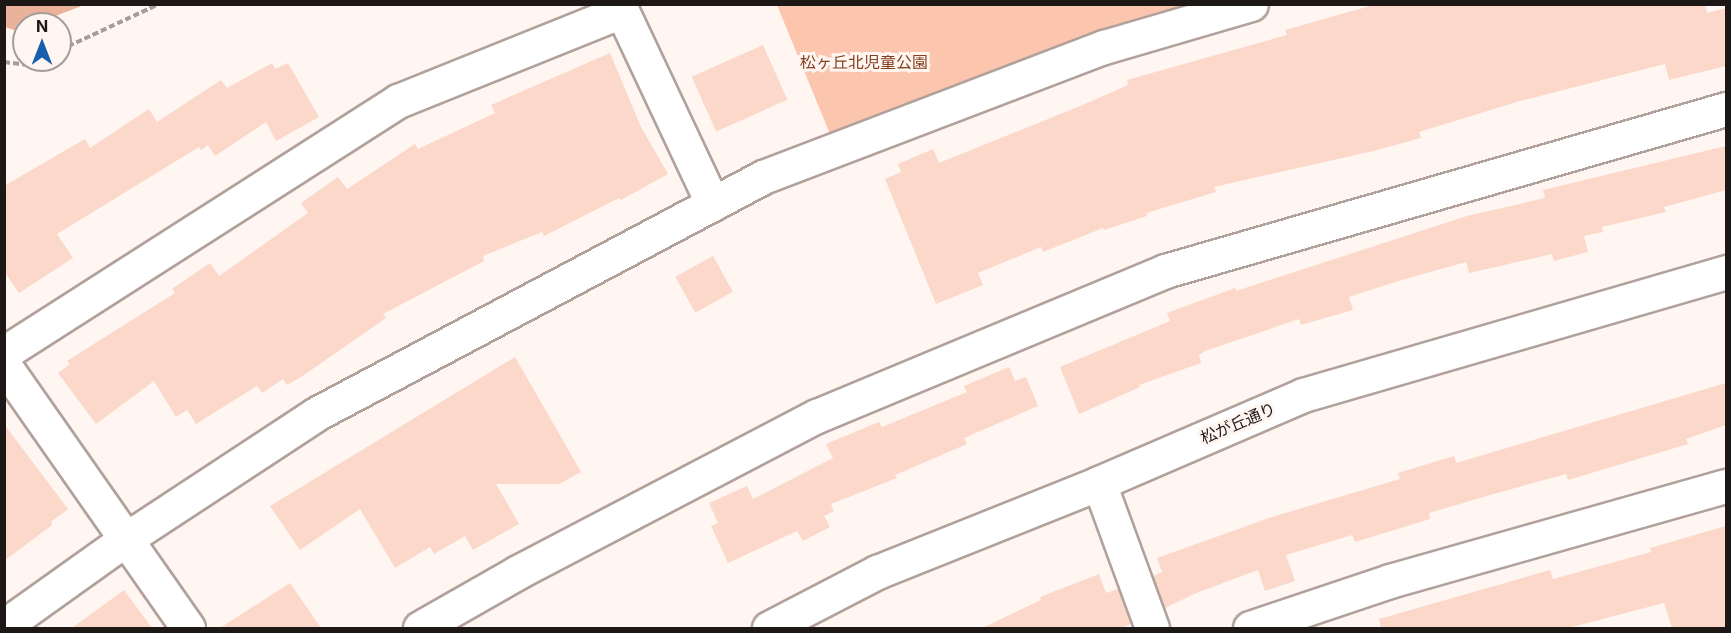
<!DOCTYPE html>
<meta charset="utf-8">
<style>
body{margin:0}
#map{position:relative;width:1731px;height:633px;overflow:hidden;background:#fff5f1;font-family:Inter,"Noto Sans JP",sans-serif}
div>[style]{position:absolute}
.green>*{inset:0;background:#fbc5ae}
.forest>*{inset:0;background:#e9b299}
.building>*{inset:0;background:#fbd8c9;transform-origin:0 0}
.path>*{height:4px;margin-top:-2px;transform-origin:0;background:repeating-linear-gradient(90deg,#a69d9a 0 6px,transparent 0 9px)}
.roads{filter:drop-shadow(2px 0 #b1a19b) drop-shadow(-2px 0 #b1a19b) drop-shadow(0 2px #b1a19b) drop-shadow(0 -2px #b1a19b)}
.minor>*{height:33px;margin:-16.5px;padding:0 16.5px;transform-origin:16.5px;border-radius:16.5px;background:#fff}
.tertiary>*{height:33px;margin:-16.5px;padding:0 16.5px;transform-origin:16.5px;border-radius:16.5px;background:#fff}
span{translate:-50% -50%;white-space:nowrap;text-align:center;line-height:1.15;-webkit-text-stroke:6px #fff5f1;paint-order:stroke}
.park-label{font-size:16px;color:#84411f}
.street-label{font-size:16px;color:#1d1715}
.frame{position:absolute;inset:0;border:6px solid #1d1715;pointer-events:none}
.north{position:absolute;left:12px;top:12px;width:60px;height:60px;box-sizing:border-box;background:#fff5f1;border:2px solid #a59c99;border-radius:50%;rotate:0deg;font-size:16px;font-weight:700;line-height:24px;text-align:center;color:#1d1715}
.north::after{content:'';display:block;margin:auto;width:21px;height:27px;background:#185eae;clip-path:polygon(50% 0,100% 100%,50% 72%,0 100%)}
</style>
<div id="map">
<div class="green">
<i style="clip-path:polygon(777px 5px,1199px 5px,830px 134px)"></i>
</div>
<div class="forest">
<i style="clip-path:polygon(4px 5px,5px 4px,84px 5px,35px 24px,24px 24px,24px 28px,17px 31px,5px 27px)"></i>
</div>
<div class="building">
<i style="clip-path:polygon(1377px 4px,1705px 4px,1707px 13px,1726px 8px,1726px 66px,1669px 80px,1665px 64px,1520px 101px,1419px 132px,1421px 138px,1373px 151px,1214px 187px,1216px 192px,1146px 213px,1147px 216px,1104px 230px,1103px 228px,1043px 252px,1041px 247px,978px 273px,983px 285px,936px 304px,885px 179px,901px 172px,898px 164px,933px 149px,939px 163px,1085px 104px,1128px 85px,1127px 80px,1287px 35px,1285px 30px)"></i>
<i style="left:763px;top:45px;width:60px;height:78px;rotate:66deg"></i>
<i style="clip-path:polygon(610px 53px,641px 127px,668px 174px,621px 200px,619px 198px,544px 236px,542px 232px,483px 256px,484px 261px,383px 314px,386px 318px,301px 377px,287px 385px,283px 379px,262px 393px,257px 386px,196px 424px,187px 410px,176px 417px,154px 381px,96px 424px,58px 373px,70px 364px,67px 361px,175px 293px,172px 289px,210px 263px,219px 276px,308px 213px,301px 203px,338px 177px,347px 189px,415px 144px,418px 149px,495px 113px,491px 105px)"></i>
<i style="clip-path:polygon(272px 63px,275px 69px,288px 63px,319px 117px,276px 141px,266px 122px,215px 156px,208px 145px,201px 150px,199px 147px,57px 234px,73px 258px,19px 293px,4px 271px,4px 186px,85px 139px,90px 148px,149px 109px,157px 122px,221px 80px,227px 88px)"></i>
<i style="clip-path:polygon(1726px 146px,1726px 190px,1664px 207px,1666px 212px,1602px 227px,1603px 232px,1584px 236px,1588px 252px,1554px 261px,1552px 254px,1469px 273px,1466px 262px,1398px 281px,1349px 297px,1353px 310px,1301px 325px,1299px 319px,1205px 351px,1199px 355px,1201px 363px,1139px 385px,1140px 387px,1079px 414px,1060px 367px,1170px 321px,1167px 313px,1235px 288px,1236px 291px,1467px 216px,1545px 198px,1543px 190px)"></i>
<i style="left:713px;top:256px;width:41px;height:43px;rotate:61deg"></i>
<i style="clip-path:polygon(515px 357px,581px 472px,559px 484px,496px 484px,519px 524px,473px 550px,465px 536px,434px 554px,430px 547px,395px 568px,360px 509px,300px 550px,270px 506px)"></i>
<i style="clip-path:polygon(1009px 367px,1015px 381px,1026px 377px,1038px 406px,964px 438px,967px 444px,895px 475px,897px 478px,831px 504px,834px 511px,824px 516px,830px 527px,803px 541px,797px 531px,728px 563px,711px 526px,718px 523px,709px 503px,747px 486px,753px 499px,833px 458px,826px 444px,879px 422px,882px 427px,967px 392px,964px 386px)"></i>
<i style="clip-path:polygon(1726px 383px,1726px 425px,1686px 439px,1688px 444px,1568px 480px,1566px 474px,1490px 495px,1429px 513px,1430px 519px,1355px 542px,1352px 535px,1286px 555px,1295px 581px,1265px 591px,1258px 570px,1194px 594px,1165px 608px,1153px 576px,1162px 572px,1157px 558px,1272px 517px,1400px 479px,1398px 473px,1454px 456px,1456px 463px)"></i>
<i style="clip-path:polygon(4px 424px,68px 509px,51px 522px,52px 525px,4px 561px)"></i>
<i style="clip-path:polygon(1726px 526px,1726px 628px,1672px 628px,1664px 603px,1568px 628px,1381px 628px,1379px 619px,1550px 570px,1553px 579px,1651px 552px,1650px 548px)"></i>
<i style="clip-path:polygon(1099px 574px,1106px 593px,1118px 589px,1131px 624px,1121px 628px,982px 628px,1041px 600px,1040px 597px)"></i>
<i style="clip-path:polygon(290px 583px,321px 628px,220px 628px)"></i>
<i style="clip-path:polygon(124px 590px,152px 628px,72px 628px)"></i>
</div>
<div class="path">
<i style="left:60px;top:50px;width:109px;rotate:-24.9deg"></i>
<i style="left:4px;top:62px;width:23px;rotate:7deg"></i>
<i style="left:27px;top:65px;width:13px;rotate:-23deg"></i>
</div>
<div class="roads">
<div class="minor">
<i style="left:4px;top:353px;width:468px;rotate:-32.6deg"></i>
<i style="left:398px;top:101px;width:241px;rotate:-21.9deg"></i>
<i style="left:622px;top:11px;width:213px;rotate:64.8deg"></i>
<i style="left:4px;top:365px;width:321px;rotate:55deg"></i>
<i style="left:1099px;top:483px;width:154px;rotate:69.9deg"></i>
<i style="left:4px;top:626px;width:150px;rotate:-35.5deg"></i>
<i style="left:126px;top:539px;width:227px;rotate:-33.3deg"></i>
<i style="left:316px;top:414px;width:506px;rotate:-27.93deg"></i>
<i style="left:763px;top:177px;width:365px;rotate:-20.9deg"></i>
<i style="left:1104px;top:47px;width:153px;rotate:-16.3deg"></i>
<i style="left:420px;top:628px;width:113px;rotate:-29.7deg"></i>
<i style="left:518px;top:572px;width:337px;rotate:-27.6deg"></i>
<i style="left:817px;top:416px;width:377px;rotate:-22.6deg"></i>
<i style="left:1165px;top:271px;width:584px;rotate:-16.11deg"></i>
<i style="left:1250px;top:628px;width:148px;rotate:-18.6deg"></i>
<i style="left:1390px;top:581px;width:349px;rotate:-15.8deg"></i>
</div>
<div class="tertiary">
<i style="left:769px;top:628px;width:122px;rotate:-27.4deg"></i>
<i style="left:877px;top:572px;width:239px;rotate:-21.8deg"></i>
<i style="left:1099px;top:483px;width:222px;rotate:-23.3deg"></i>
<i style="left:1303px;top:395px;width:441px;rotate:-16.2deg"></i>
</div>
</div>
<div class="park-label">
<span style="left:864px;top:62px">松ヶ丘北児童公園</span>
</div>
<div class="street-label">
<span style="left:1238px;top:423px;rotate:-23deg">松が丘通り</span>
</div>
<div class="frame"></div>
<div class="north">N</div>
</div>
